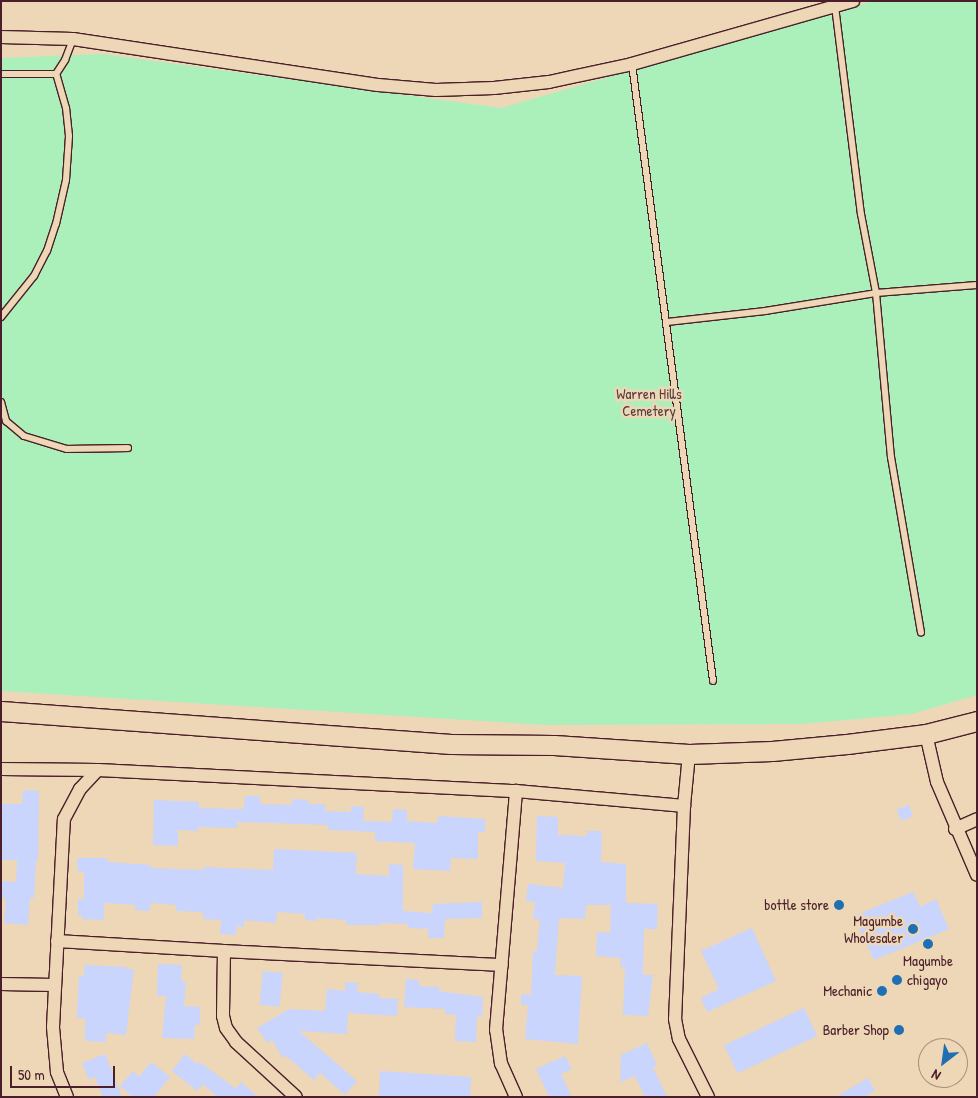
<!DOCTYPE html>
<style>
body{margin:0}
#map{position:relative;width:978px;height:1098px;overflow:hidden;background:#edd7b6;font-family:"Patrick Hand",sans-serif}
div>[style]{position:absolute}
.green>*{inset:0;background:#abf0bb}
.building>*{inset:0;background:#c9d5fd;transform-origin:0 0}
.roads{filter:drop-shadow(1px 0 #4a1f2b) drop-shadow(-1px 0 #4a1f2b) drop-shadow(0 1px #4a1f2b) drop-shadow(0 -1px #4a1f2b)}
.lane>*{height:6px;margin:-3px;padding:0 3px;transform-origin:3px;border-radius:3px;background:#edd7b6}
.street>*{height:12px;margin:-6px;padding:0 6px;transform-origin:6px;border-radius:6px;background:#edd7b6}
.secondary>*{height:19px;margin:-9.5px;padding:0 9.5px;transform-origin:9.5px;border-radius:9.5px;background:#edd7b6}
.dots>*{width:14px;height:14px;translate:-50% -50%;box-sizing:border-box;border:2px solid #edd7b6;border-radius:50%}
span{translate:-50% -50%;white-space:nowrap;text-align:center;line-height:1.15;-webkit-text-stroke:5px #edd7b6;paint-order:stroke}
.park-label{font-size:15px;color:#593e41}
.poi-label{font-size:15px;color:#4a1f2b}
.right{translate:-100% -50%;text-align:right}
.left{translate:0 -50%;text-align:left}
.frame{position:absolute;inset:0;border:2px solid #4a1f2b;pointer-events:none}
.north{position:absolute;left:918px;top:1038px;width:50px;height:50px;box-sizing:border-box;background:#edd7b6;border:1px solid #ac8d7e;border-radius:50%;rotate:210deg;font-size:14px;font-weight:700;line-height:20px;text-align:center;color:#4a1f2b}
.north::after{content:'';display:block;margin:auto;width:18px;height:22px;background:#1f6fb2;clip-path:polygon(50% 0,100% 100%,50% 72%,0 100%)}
.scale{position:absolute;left:10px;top:1066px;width:105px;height:22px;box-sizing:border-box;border:2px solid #4a1f2b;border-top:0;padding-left:6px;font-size:15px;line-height:18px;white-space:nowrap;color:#4a1f2b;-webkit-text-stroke:4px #edd7b6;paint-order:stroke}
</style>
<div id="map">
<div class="green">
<i style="clip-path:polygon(874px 1px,977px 1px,977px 695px,912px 714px,802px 724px,546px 725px,1px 691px,1px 58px,102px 54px,501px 108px)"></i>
</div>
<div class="building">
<i style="clip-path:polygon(23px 790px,39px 791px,38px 861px,36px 861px,34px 898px,30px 898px,28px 925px,4px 923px,6px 899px,1px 898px,1px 881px,16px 882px,17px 860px,1px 860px,1px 804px,22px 804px)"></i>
<i style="clip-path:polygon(245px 796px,260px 796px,260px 804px,292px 805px,292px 799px,308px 800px,308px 804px,325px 804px,325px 811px,351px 812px,351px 806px,364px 807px,363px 821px,392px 822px,393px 809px,407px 810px,407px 821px,438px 823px,438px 816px,485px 819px,485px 832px,478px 832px,478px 859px,451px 858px,450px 871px,413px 869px,415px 843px,375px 841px,375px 832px,328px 830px,328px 825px,237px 822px,237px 828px,198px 827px,198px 831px,178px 830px,178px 846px,153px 845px,154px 800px,199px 802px,199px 808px,244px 809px)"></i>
<i style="left:909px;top:805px;width:12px;height:13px;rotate:70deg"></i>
<i style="clip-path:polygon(537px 816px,558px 817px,558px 835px,587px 836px,587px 831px,602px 831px,601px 862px,626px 864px,626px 903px,658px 904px,657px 929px,644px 929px,643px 975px,653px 975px,648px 1016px,623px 1015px,625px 967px,620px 967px,621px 958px,596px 956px,597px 932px,610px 933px,611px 905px,586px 905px,585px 919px,559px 918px,555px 975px,582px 976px,578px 1044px,525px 1039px,528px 1005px,521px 1005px,521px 994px,531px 995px,533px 951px,537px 951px,540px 919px,533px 919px,535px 902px,526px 901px,528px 884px,563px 888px,565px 863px,536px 861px)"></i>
<i style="clip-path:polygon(274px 849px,357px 853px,356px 874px,389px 876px,389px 864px,403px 865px,403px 911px,432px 913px,433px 904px,482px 902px,482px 918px,445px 919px,444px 938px,428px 938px,429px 929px,408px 928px,408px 924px,382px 923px,381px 925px,346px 925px,346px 920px,317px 918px,317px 921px,305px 920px,305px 914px,277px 912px,276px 923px,244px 920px,244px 927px,237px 926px,236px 935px,220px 934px,221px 920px,203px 919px,203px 912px,176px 911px,176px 905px,150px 903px,150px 911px,135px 910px,135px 905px,104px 903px,104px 920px,82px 919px,82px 915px,78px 915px,78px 899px,84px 899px,84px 872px,78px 872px,77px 858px,108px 858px,108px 862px,151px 865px,151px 868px,204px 870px,204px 867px,273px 870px)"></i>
<i style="clip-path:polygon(913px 892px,920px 907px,936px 899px,949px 929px,874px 960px,853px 916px)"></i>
<i style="clip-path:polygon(752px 928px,776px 981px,707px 1012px,701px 998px,719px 989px,701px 951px)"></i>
<i style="clip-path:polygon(158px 964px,182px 965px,181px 981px,186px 982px,184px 1006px,200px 1007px,200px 1025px,195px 1025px,194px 1039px,162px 1038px,166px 996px,157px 996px)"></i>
<i style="clip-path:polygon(84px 965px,126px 967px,126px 969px,134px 969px,126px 1035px,106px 1033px,106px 1042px,85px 1041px,85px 1018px,77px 1018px,79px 976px,84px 976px)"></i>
<i style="left:263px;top:971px;width:20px;height:34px;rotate:6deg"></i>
<i style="clip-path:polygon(406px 979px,419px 980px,419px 986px,439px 987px,439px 991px,483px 997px,482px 1017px,477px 1016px,476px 1042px,455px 1041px,456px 1015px,445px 1014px,445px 1009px,404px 1007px)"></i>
<i style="clip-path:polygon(346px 982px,358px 983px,357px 992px,380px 994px,379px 998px,398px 999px,397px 1016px,348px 1013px,347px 1034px,299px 1031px,357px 1081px,345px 1095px,320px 1073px,314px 1080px,286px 1056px,283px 1058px,272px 1040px,267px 1043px,257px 1028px,289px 1009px,325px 1011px,327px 989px,345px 991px)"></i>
<i style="left:804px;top:1008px;width:31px;height:88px;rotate:65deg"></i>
<i style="clip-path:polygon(647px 1043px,657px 1065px,653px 1067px,667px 1097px,645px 1097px,635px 1076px,620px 1082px,621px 1055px)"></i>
<i style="clip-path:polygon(105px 1054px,122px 1097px,103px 1097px,95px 1077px,89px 1080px,82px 1063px)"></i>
<i style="clip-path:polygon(185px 1054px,197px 1064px,200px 1062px,236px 1089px,241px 1082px,258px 1097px,218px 1097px,203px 1084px,197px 1091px,172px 1071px)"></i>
<i style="clip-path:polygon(565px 1056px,572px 1069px,561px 1074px,572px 1097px,549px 1097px,536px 1069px)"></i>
<i style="clip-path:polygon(151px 1062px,170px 1077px,154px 1097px,133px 1097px,120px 1086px,133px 1071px,139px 1077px)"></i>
<i style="clip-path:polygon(380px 1071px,471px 1077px,470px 1097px,379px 1097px)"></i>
<i style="clip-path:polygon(868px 1078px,875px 1091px,863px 1097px,836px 1097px)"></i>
</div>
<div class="roads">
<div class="lane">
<i style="left:835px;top:6px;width:210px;rotate:82.9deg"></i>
<i style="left:861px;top:214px;width:80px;rotate:79.2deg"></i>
<i style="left:876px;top:293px;width:165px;rotate:84.8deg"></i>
<i style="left:891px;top:457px;width:178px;rotate:80.3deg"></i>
<i style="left:632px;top:64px;width:622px;rotate:82.52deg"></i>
<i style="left:1px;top:74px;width:55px"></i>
<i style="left:56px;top:74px;width:17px;rotate:-57deg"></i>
<i style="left:65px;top:60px;width:22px;rotate:-69deg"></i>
<i style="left:1px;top:317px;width:53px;rotate:-51.2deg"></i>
<i style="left:34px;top:276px;width:28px;rotate:-63deg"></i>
<i style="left:47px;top:251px;width:28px;rotate:-72deg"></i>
<i style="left:56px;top:224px;width:45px;rotate:-77.2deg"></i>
<i style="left:66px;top:180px;width:44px;rotate:-86.1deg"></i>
<i style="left:69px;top:136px;width:28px;rotate:-96deg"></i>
<i style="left:66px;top:108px;width:35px;rotate:-106deg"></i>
<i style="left:667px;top:322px;width:99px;rotate:-6.4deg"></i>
<i style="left:765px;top:311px;width:112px;rotate:-9.2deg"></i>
<i style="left:876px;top:293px;width:101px;rotate:-4.5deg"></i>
<i style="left:1px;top:402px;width:20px;rotate:75deg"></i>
<i style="left:6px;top:421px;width:23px;rotate:40deg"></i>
<i style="left:24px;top:436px;width:45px;rotate:16.8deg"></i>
<i style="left:67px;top:449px;width:61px;rotate:-0.9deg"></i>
</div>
<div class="street">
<i style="left:1px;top:37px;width:72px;rotate:1.6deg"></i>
<i style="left:73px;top:39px;width:308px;rotate:8.6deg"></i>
<i style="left:378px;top:85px;width:58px;rotate:4.9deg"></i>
<i style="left:436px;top:90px;width:58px;rotate:-2deg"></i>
<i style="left:494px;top:88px;width:55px;rotate:-6.2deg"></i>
<i style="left:549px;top:82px;width:85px;rotate:-12.2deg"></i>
<i style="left:632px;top:64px;width:230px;rotate:-15.9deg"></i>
<i style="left:926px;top:734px;width:49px;rotate:77.1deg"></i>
<i style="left:937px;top:782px;width:101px;rotate:66.7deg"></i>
<i style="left:689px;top:754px;width:52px;rotate:95.5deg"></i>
<i style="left:684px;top:806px;width:213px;rotate:92.4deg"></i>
<i style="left:675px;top:1019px;width:20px;rotate:79deg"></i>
<i style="left:679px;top:1039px;width:65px;rotate:63.4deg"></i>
<i style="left:1px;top:769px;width:97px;rotate:0.6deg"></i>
<i style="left:955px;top:829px;width:24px;rotate:-24deg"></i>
<i style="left:57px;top:941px;width:167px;rotate:3.4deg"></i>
<i style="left:224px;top:951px;width:65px;rotate:90.9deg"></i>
<i style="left:223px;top:1016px;width:12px;rotate:76deg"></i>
<i style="left:226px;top:1028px;width:17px;rotate:54deg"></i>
<i style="left:236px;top:1042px;width:81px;rotate:42.5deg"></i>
<i style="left:224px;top:951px;width:278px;rotate:2.9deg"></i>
<i style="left:1px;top:984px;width:53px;rotate:1.1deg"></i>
<i style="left:67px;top:1097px;width:27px;rotate:-112deg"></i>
<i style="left:57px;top:1072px;width:45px;rotate:-95.1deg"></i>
<i style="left:53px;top:1027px;width:208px;rotate:-87deg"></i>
<i style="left:64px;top:819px;width:34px;rotate:-62deg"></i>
<i style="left:80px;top:789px;width:26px;rotate:-47deg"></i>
<i style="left:98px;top:770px;width:419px;rotate:2.9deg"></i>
<i style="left:516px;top:791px;width:169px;rotate:5.1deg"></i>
<i style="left:516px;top:1097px;width:36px;rotate:-114deg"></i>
<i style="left:501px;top:1064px;width:34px;rotate:-98deg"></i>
<i style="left:496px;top:1030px;width:240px;rotate:-85.2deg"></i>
</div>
<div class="secondary">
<i style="left:1px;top:711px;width:451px;rotate:4.2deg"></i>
<i style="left:451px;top:744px;width:103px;rotate:0.6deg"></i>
<i style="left:554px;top:745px;width:135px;rotate:3.8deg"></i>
<i style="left:689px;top:754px;width:83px;rotate:-2.1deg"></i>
<i style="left:772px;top:751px;width:75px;rotate:-5.3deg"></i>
<i style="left:847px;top:744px;width:80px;rotate:-7.2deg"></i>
<i style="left:926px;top:734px;width:53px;rotate:-14.3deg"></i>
</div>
</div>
<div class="dots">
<i style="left:839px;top:905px;background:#1f6fb2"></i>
<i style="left:913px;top:929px;background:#1f6fb2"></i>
<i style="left:928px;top:944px;background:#1f6fb2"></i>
<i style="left:897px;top:980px;background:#1f6fb2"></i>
<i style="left:882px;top:991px;background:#1f6fb2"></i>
<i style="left:899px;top:1030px;background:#1f6fb2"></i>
</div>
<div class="park-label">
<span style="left:649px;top:402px">Warren Hills<br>Cemetery</span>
</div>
<div class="poi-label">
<span class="right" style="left:829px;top:905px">bottle store</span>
<span class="right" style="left:903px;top:929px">Magumbe<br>Wholesaler</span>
<span style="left:928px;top:961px">Magumbe</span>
<span class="left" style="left:907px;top:980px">chigayo</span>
<span class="right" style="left:872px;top:991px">Mechanic</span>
<span class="right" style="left:889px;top:1030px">Barber Shop</span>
</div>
<div class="frame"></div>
<div class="north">N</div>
<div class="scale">50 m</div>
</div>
